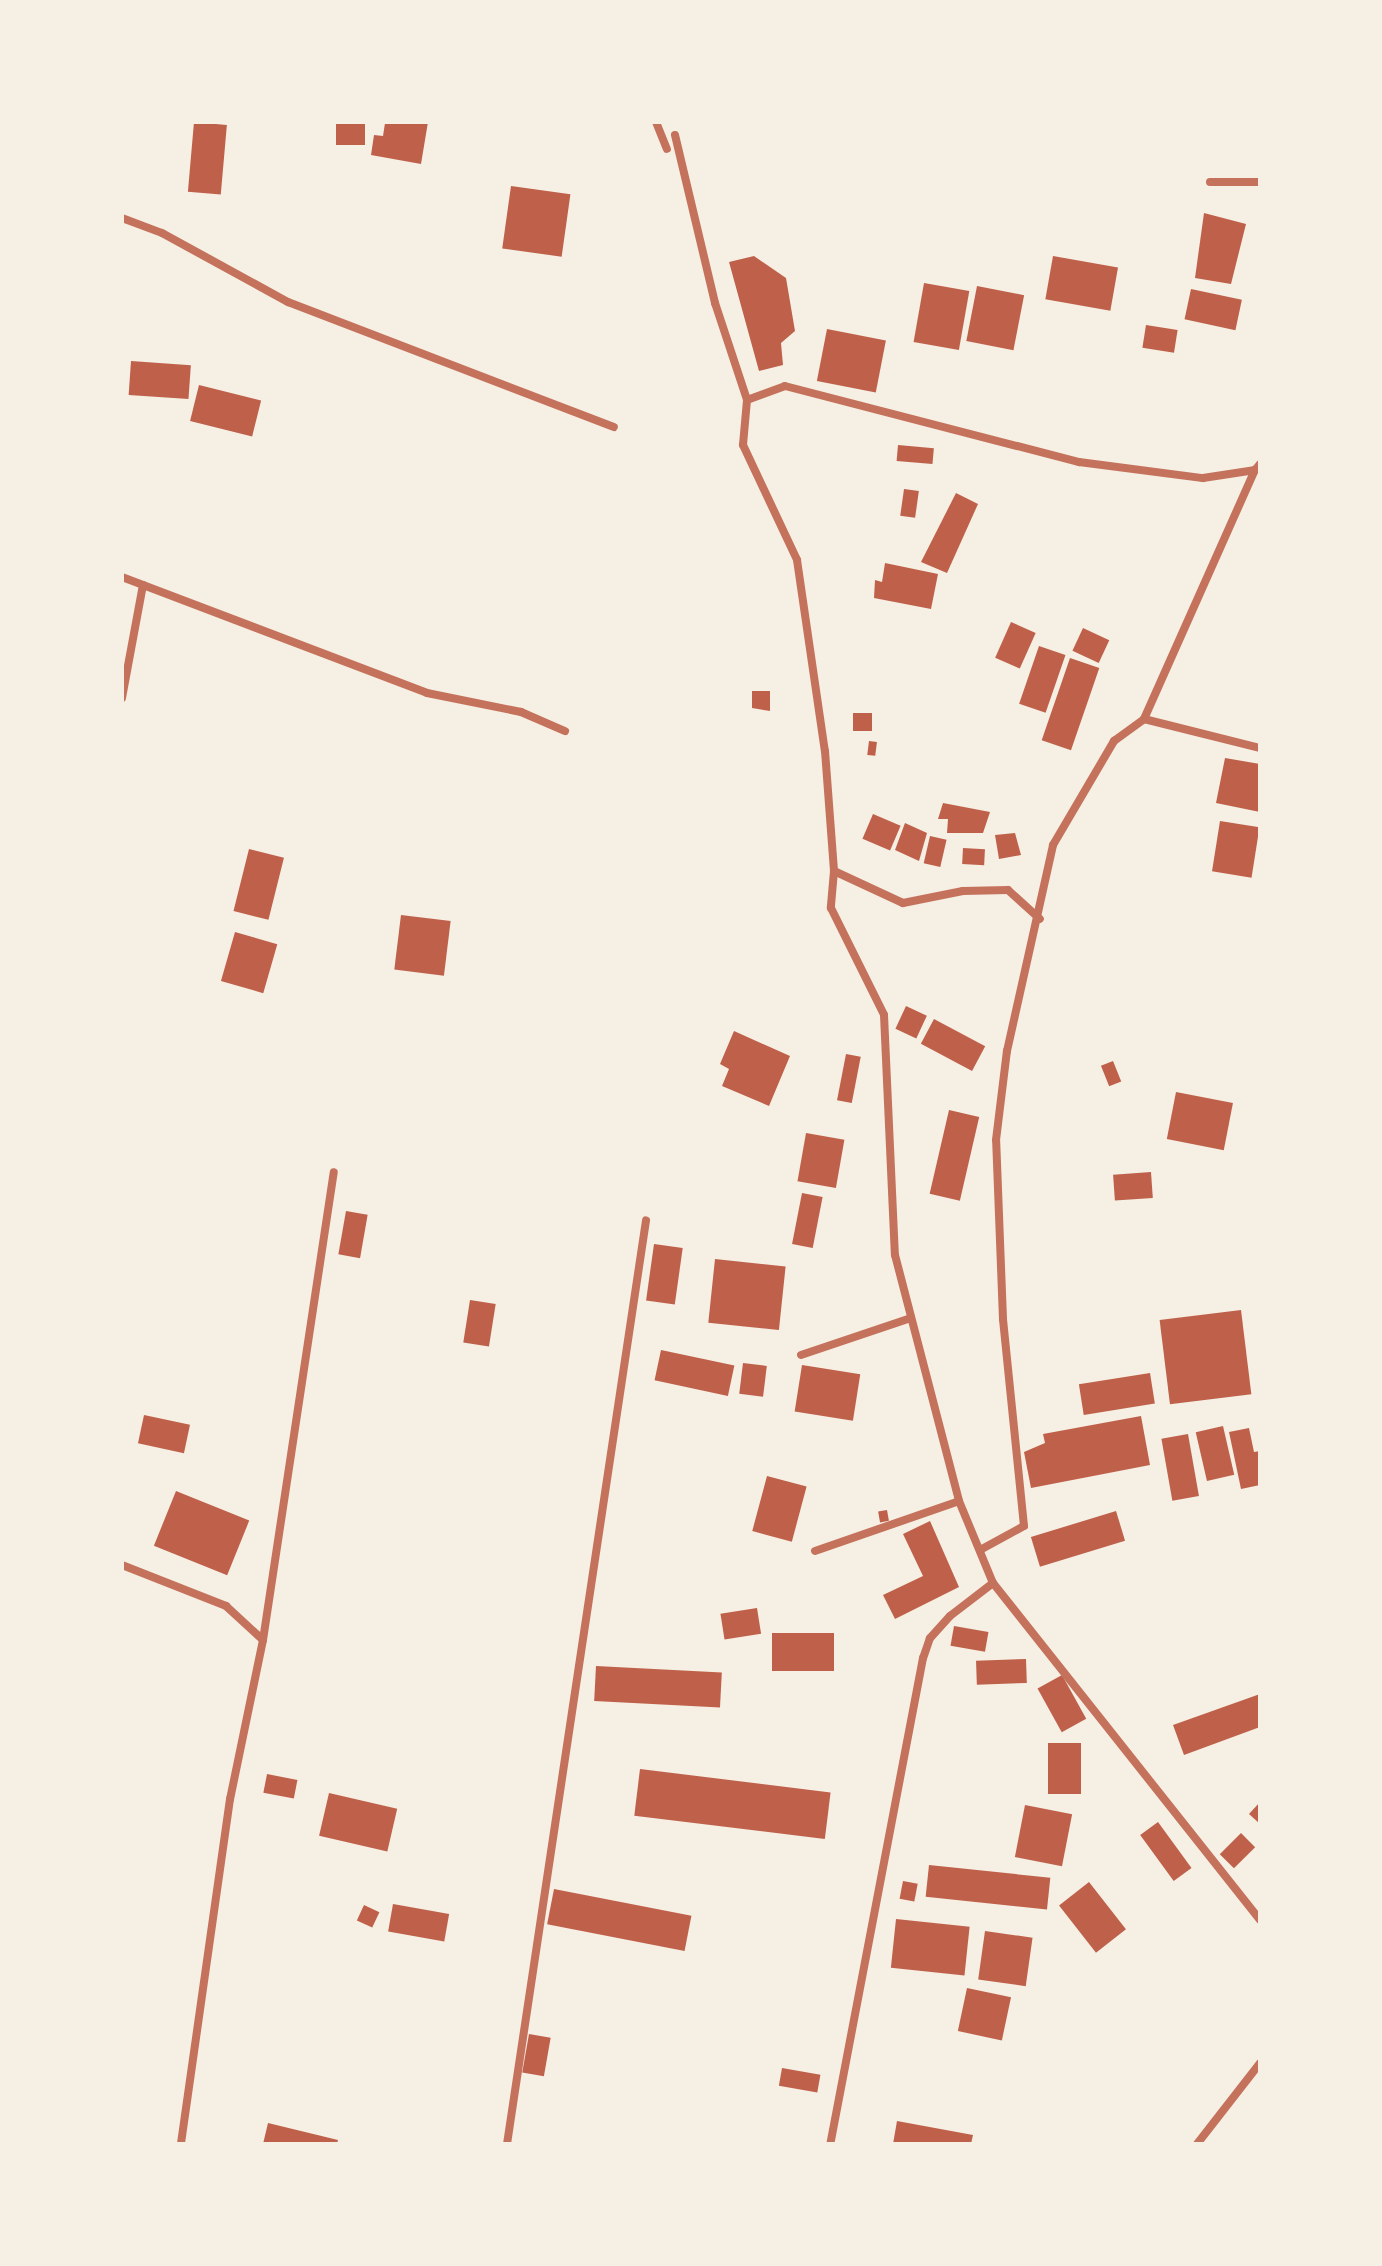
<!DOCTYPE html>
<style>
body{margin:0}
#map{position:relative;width:1382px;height:2266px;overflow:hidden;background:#f6efe4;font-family:"Archivo Narrow",sans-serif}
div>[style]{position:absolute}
.building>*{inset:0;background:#bf614a;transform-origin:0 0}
.minor>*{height:8px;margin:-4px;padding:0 4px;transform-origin:4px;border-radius:4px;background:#c5725c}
span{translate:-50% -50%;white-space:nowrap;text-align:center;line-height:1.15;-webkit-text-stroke:8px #f6efe4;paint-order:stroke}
.frame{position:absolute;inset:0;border:124px solid #f6efe4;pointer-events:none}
</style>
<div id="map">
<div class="building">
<i style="left:194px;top:122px;width:33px;height:70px;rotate:5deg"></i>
<i style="left:336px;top:122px;width:29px;height:23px"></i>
<i style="clip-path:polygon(401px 122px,428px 122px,421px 164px,371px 155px,374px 135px,383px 136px,385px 123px)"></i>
<i style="left:511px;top:186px;width:60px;height:63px;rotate:8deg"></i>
<i style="clip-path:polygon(1204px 213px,1246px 224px,1231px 284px,1195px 278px)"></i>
<i style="clip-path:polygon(754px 256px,786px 278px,795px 331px,781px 343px,783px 365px,759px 371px,729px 262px)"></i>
<i style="left:1053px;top:256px;width:66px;height:44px;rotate:10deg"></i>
<i style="left:924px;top:283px;width:46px;height:60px;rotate:10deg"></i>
<i style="left:977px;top:286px;width:48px;height:56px;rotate:11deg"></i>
<i style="left:1191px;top:289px;width:52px;height:31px;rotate:12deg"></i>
<i style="left:1146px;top:325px;width:32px;height:23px;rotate:9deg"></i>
<i style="left:827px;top:329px;width:60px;height:53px;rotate:11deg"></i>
<i style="left:131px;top:361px;width:60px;height:34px;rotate:4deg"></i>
<i style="left:199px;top:385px;width:64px;height:37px;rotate:14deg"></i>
<i style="left:898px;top:445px;width:36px;height:16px;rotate:5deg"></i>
<i style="left:904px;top:489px;width:15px;height:27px;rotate:8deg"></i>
<i style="clip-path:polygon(956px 493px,978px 504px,947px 573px,921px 562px)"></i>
<i style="clip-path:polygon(885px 563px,938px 574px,931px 609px,874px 598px,875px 580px,882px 582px)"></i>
<i style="left:1011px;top:622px;width:27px;height:39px;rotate:24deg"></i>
<i style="left:1083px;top:628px;width:29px;height:25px;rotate:25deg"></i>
<i style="left:1039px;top:646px;width:28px;height:61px;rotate:19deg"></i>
<i style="left:1070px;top:658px;width:31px;height:87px;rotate:19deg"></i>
<i style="clip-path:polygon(752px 691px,770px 691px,770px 711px,752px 708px)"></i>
<i style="left:853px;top:713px;width:19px;height:18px"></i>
<i style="left:869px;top:741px;width:8px;height:14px;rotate:7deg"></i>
<i style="clip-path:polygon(1225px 758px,1260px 764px,1260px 812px,1216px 803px)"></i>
<i style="clip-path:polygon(943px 803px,990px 812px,983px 833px,947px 833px,948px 819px,938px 819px)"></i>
<i style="left:873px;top:814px;width:30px;height:27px;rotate:23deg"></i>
<i style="left:1220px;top:821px;width:40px;height:51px;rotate:9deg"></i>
<i style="clip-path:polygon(905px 823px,927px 833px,919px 861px,895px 850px)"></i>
<i style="clip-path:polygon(1015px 833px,1021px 855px,999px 859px,995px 835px)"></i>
<i style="left:930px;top:836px;width:17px;height:28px;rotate:13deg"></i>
<i style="left:963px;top:848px;width:22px;height:16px;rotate:3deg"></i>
<i style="left:249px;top:849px;width:36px;height:64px;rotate:14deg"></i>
<i style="left:401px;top:915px;width:50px;height:55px;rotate:7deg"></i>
<i style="left:235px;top:932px;width:44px;height:51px;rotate:16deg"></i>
<i style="left:906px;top:1006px;width:23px;height:25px;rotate:25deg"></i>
<i style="left:934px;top:1019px;width:58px;height:28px;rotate:28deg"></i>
<i style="clip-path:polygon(734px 1031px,790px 1056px,769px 1106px,722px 1086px,729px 1069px,720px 1064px)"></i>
<i style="left:846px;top:1054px;width:15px;height:47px;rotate:11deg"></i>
<i style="left:1113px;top:1061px;width:22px;height:13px;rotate:68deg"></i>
<i style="left:1176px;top:1092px;width:58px;height:48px;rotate:11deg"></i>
<i style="left:949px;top:1110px;width:31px;height:86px;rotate:13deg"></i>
<i style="left:806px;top:1133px;width:39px;height:49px;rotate:10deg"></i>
<i style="left:1151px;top:1172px;width:26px;height:38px;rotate:86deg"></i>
<i style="left:802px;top:1193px;width:21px;height:52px;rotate:11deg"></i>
<i style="left:346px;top:1211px;width:22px;height:44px;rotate:10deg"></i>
<i style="left:654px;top:1244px;width:29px;height:57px;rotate:8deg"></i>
<i style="left:715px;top:1259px;width:71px;height:64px;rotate:6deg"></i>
<i style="left:470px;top:1300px;width:26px;height:43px;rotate:9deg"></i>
<i style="left:1241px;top:1310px;width:85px;height:82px;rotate:83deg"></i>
<i style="left:661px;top:1350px;width:75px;height:31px;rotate:12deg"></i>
<i style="left:743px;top:1363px;width:24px;height:31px;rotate:7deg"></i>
<i style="left:802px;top:1365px;width:59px;height:47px;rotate:9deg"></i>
<i style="left:1150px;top:1373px;width:31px;height:72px;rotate:81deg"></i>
<i style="left:144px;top:1415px;width:47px;height:29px;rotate:12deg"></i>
<i style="clip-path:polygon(1141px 1416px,1150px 1465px,1031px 1488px,1024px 1452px,1045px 1443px,1043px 1434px)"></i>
<i style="left:1223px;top:1426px;width:50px;height:28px;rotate:77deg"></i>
<i style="clip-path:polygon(1249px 1428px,1254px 1452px,1260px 1451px,1260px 1485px,1241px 1489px,1229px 1432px)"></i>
<i style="left:1188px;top:1434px;width:63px;height:27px;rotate:80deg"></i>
<i style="left:767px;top:1476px;width:41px;height:57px;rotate:15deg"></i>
<i style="left:176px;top:1491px;width:79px;height:59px;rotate:22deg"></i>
<i style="left:887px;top:1510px;width:11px;height:9px;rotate:80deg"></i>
<i style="left:1116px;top:1511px;width:31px;height:89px;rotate:73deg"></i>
<i style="clip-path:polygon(930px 1521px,959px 1587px,895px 1619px,883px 1595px,923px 1576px,903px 1534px)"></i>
<i style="left:757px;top:1608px;width:26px;height:37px;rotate:81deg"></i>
<i style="left:954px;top:1626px;width:35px;height:20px;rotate:10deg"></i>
<i style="left:834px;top:1633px;width:38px;height:62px;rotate:90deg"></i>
<i style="left:1026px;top:1659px;width:24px;height:50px;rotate:88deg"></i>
<i style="left:596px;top:1666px;width:126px;height:35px;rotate:3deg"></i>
<i style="left:1062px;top:1675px;width:50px;height:28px;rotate:61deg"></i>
<i style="clip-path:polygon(1260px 1694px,1260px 1727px,1184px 1755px,1173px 1725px)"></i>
<i style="left:1048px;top:1743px;width:33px;height:51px"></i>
<i style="left:640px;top:1769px;width:192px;height:47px;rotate:7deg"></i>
<i style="left:267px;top:1774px;width:31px;height:19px;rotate:11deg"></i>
<i style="left:329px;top:1793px;width:70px;height:44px;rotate:13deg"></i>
<i style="clip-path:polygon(1260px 1802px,1260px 1824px,1249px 1814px)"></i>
<i style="left:1025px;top:1805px;width:48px;height:53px;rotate:11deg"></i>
<i style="left:1158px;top:1822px;width:57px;height:22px;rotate:54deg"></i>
<i style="left:1241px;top:1833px;width:20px;height:30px;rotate:45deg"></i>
<i style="left:929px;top:1865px;width:122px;height:32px;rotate:6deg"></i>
<i style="left:903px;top:1881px;width:15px;height:18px;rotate:11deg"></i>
<i style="left:1089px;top:1882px;width:60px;height:38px;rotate:52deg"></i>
<i style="left:554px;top:1889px;width:140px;height:36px;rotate:11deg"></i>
<i style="left:393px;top:1904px;width:57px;height:28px;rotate:10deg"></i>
<i style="left:364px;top:1905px;width:17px;height:17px;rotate:25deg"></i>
<i style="left:896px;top:1919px;width:74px;height:49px;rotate:6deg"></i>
<i style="left:985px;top:1931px;width:48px;height:49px;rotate:8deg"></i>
<i style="left:967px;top:1988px;width:45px;height:44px;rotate:12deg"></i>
<i style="left:529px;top:2034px;width:22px;height:39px;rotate:10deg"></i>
<i style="left:782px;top:2068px;width:39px;height:18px;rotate:10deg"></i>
<i style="clip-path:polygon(897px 2121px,973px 2135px,971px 2144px,893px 2144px)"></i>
<i style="clip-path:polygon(268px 2123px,338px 2140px,337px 2144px,263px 2144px)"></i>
</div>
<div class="minor">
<i style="left:656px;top:122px;width:29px;rotate:68deg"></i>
<i style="left:675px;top:135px;width:173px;rotate:76.6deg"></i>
<i style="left:715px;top:303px;width:102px;rotate:71.7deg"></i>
<i style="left:747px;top:400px;width:45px;rotate:95.1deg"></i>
<i style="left:743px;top:445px;width:127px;rotate:64.8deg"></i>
<i style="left:797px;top:560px;width:193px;rotate:81.7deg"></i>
<i style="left:825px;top:751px;width:120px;rotate:85.7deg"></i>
<i style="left:834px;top:871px;width:37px;rotate:95deg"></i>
<i style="left:831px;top:908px;width:119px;rotate:63.6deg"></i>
<i style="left:884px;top:1015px;width:240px;rotate:87.4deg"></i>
<i style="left:895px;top:1255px;width:254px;rotate:75.4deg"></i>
<i style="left:959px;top:1501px;width:89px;rotate:67.5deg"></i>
<i style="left:993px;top:1583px;width:54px;rotate:142.5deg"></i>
<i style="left:950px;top:1616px;width:30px;rotate:132deg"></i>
<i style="left:930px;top:1638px;width:21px;rotate:109deg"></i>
<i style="left:923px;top:1658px;width:495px;rotate:100.8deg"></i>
<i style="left:1210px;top:182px;width:50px"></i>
<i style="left:122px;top:218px;width:43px;rotate:20.6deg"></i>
<i style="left:162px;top:233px;width:144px;rotate:28.7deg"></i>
<i style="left:288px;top:302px;width:349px;rotate:21deg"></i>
<i style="left:747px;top:400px;width:40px;rotate:-20.2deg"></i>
<i style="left:785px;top:386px;width:304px;rotate:14.5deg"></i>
<i style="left:1079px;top:462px;width:125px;rotate:7.4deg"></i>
<i style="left:1203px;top:478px;width:53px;rotate:-8.7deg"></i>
<i style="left:1255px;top:470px;width:8px;rotate:-50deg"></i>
<i style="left:122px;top:577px;width:326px;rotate:20.8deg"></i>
<i style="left:427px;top:693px;width:96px;rotate:11.4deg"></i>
<i style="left:521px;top:712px;width:48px;rotate:23.4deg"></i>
<i style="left:122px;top:698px;width:115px;rotate:-79.5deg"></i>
<i style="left:1144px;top:719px;width:120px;rotate:14deg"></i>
<i style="left:834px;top:871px;width:76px;rotate:24.9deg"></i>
<i style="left:903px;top:903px;width:61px;rotate:-11.3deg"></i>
<i style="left:963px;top:891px;width:45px;rotate:-1.3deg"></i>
<i style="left:1008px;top:890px;width:43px;rotate:42.2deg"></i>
<i style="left:801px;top:1355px;width:116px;rotate:-18.6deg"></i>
<i style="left:980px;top:1550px;width:50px;rotate:-28.6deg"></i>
<i style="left:1024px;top:1526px;width:208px;rotate:-95.8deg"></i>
<i style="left:1003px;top:1319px;width:179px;rotate:-92.2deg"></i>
<i style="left:996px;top:1140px;width:90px;rotate:-83deg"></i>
<i style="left:1007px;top:1051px;width:211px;rotate:-77.4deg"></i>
<i style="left:1053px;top:845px;width:121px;rotate:-59.6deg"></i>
<i style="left:1114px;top:741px;width:37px;rotate:-36deg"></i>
<i style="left:1144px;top:719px;width:273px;rotate:-66deg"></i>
<i style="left:815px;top:1551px;width:152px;rotate:-19.1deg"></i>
<i style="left:122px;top:1565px;width:112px;rotate:21.5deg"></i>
<i style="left:226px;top:1606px;width:50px;rotate:42.6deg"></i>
<i style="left:263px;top:1640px;width:162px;rotate:101.7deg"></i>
<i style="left:230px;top:1799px;width:348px;rotate:98.1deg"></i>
<i style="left:993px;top:1583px;width:430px;rotate:51.6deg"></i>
<i style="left:263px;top:1640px;width:473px;rotate:-81.4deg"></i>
<i style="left:507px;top:2144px;width:934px;rotate:-81.44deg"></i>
<i style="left:1197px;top:2144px;width:103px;rotate:-52.1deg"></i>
</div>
<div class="frame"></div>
</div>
